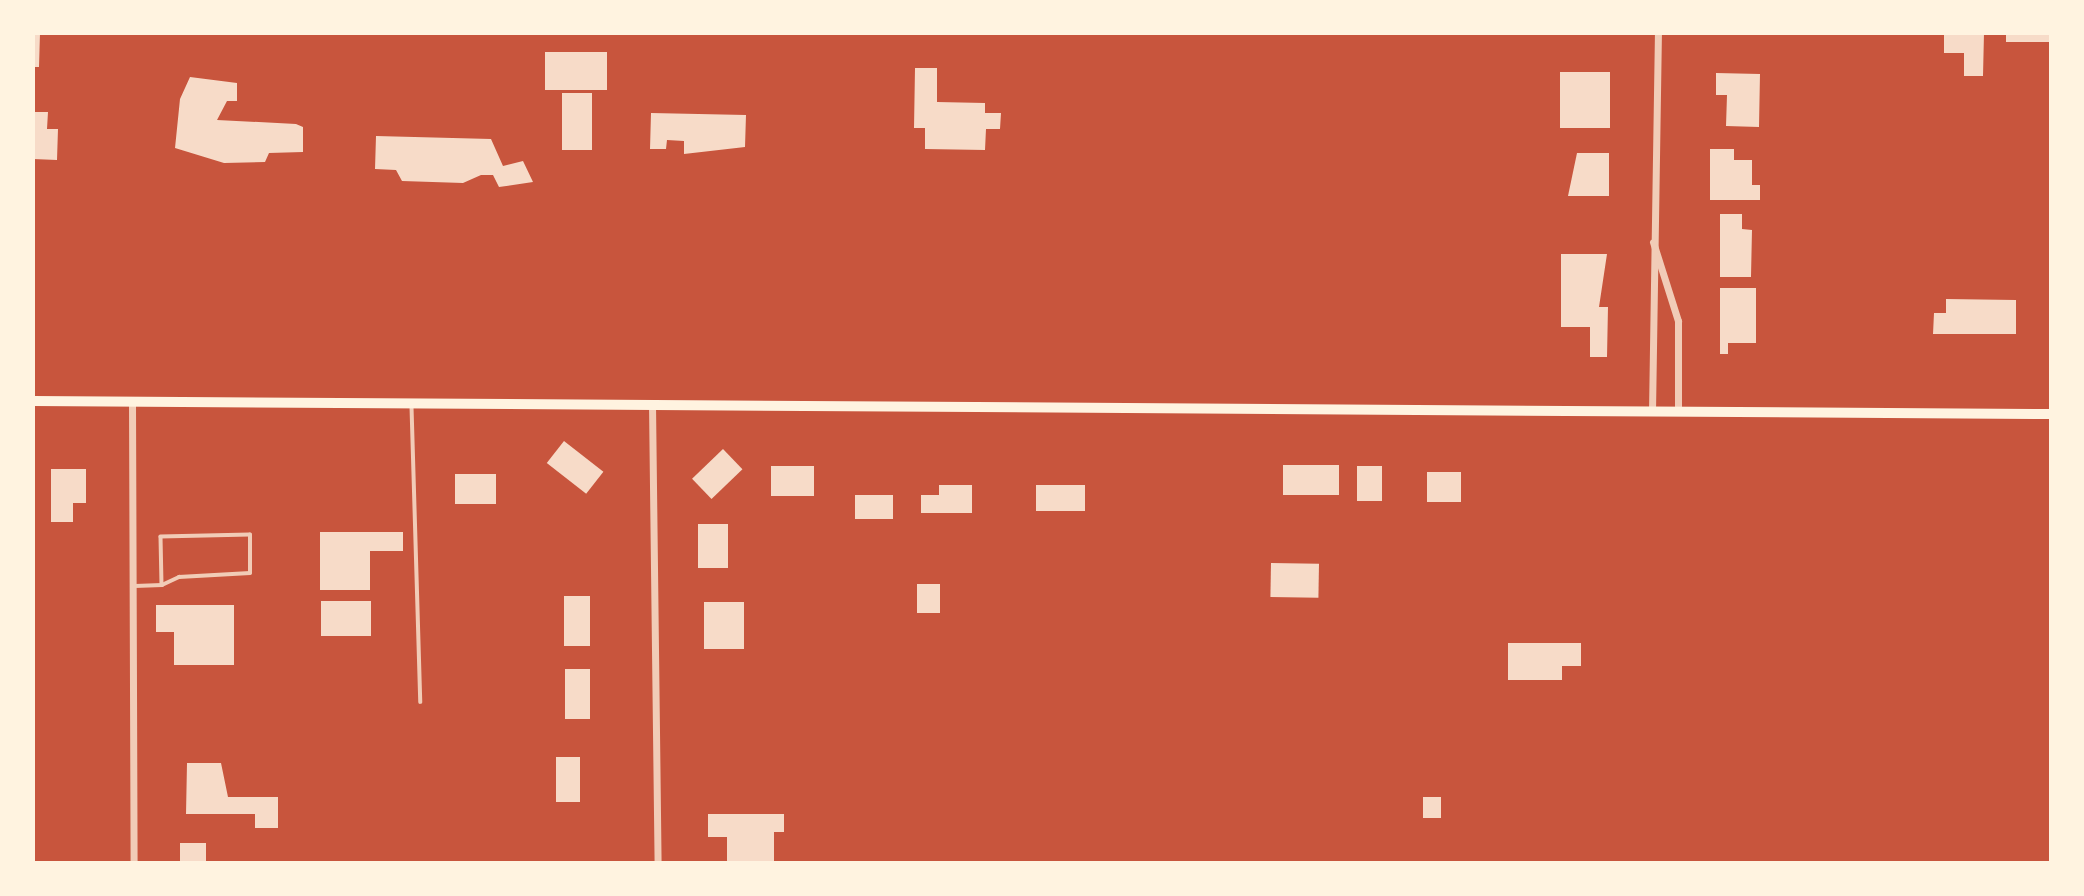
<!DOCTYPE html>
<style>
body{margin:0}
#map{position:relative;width:2084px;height:896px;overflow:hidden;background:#c8553d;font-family:Barlow,sans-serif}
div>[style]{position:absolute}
.building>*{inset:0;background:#f7dbc8;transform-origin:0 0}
.service>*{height:3.5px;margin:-1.75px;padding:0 1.75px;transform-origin:1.75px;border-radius:1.75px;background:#f1ccb7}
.minor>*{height:7px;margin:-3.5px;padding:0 3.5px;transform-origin:3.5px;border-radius:3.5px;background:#f1ccb7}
.secondary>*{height:10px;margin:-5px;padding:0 5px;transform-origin:5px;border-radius:5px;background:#fff3e0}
span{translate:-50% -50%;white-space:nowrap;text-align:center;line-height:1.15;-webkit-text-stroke:6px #fff3e0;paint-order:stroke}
.frame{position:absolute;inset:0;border:35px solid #fff3e0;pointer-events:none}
</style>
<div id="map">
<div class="building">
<i style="clip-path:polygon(33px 33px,40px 33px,39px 67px,33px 67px)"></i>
<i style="clip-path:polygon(1944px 33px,1984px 33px,1983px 76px,1964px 76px,1964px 53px,1944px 53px)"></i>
<i style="left:2006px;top:33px;width:45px;height:9px"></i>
<i style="left:545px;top:52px;width:62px;height:38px"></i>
<i style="clip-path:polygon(915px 68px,937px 68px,937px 102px,985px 103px,985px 113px,1001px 113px,1000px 129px,986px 129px,985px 150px,925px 149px,925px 128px,914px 128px)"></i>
<i style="left:1560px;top:72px;width:50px;height:56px"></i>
<i style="clip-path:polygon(1716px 73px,1760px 74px,1759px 127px,1726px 126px,1727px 95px,1716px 95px)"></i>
<i style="clip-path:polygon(190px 77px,237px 83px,237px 101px,227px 101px,217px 120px,296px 124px,303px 127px,303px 152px,269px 153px,265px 162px,224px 163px,175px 148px,180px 99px)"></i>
<i style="left:562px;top:93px;width:30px;height:57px"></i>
<i style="clip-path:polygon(33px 112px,48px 112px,47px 129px,58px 129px,57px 160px,33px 159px)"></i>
<i style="clip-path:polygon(651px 113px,746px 115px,745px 147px,684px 154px,684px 141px,667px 140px,666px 149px,650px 149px)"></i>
<i style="clip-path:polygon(376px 136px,491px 139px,503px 166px,523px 161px,533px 182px,499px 187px,493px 175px,481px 175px,463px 183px,402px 181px,396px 170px,375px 169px)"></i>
<i style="clip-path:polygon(1710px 149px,1734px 149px,1734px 160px,1752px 160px,1752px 185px,1760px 185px,1760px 200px,1710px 200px)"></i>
<i style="clip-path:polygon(1577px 153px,1609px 153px,1609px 196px,1568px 196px)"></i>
<i style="clip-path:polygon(1720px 214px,1742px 214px,1742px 229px,1752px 230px,1751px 277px,1720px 277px)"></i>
<i style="clip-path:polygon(1561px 254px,1607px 254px,1599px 307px,1608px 307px,1607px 357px,1590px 357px,1590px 327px,1561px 327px)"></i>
<i style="clip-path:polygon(1720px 288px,1756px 288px,1756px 343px,1728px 343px,1728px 354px,1720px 354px)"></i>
<i style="clip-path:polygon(1946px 299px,2016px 300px,2016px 334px,1933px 334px,1934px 313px,1946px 313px)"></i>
<i style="left:564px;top:441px;width:50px;height:28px;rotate:38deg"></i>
<i style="left:723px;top:449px;width:28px;height:43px;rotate:46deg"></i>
<i style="left:1283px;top:465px;width:56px;height:30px"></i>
<i style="left:771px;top:466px;width:43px;height:30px"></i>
<i style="left:1357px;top:466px;width:25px;height:35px"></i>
<i style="clip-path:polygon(51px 469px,86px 469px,86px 503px,73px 503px,73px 522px,51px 522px)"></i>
<i style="left:1427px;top:472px;width:34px;height:30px"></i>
<i style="left:455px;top:474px;width:41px;height:30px"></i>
<i style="clip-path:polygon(939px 485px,972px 485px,972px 513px,921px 513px,921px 495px,939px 495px)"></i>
<i style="left:1036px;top:485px;width:49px;height:26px"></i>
<i style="left:855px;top:495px;width:38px;height:24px"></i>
<i style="left:698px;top:524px;width:30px;height:44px"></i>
<i style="clip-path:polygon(320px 532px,403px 532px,403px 551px,370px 551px,370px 590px,320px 590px)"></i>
<i style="left:1271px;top:563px;width:48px;height:34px;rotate:1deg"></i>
<i style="left:917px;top:584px;width:23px;height:29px"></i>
<i style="left:564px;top:596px;width:26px;height:50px"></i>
<i style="left:321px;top:601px;width:50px;height:35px"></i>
<i style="left:704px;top:602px;width:40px;height:47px"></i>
<i style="clip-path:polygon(156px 605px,234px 605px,234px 665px,174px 665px,174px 632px,156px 632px)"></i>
<i style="clip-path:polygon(1508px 643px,1581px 643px,1581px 666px,1562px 666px,1562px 680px,1508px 680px)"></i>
<i style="left:565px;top:669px;width:25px;height:50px"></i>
<i style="left:556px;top:757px;width:24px;height:45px"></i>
<i style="clip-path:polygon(187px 763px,221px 763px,228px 797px,278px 797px,278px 828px,255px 828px,255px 814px,186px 814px)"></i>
<i style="left:1423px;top:797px;width:18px;height:21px"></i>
<i style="clip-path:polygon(708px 814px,784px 814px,784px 832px,774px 832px,774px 863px,727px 863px,727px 837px,708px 837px)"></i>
<i style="left:180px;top:843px;width:26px;height:20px"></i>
</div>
<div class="service">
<i style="left:412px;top:407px;width:295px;rotate:88.3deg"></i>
<i style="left:135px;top:586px;width:27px;rotate:-2deg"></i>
<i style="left:162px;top:585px;width:19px;rotate:-25deg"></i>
<i style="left:179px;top:577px;width:71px;rotate:-3.2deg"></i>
<i style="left:250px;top:573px;width:38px;rotate:-90deg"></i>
<i style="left:250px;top:535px;width:89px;rotate:178.7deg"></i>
<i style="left:161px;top:537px;width:48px;rotate:88.8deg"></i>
</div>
<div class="minor">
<i style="left:1653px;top:242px;width:83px;rotate:72.4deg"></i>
<i style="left:1678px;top:321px;width:91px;rotate:90deg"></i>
<i style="left:132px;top:402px;width:461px;rotate:89.8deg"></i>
<i style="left:652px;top:404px;width:459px;rotate:89.3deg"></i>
<i style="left:1652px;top:412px;width:379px;rotate:-89.1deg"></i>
</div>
<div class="secondary">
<i style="left:33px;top:401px;width:2018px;rotate:0.37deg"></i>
</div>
<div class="frame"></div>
</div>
